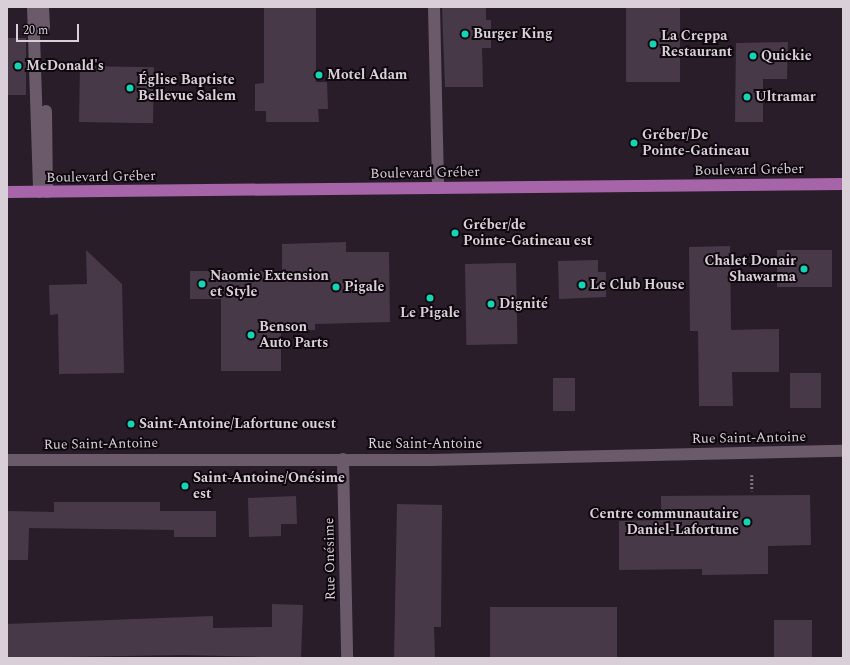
<!DOCTYPE html>
<meta charset="utf-8">
<style>
body{margin:0}
#map{position:relative;width:850px;height:665px;overflow:hidden;background:#2a1d2a;font-family:Spectral,serif}
div>[style]{position:absolute}
.building>*{inset:0;background:#483948;transform-origin:0 0}
.path>*{height:2.5px;margin-top:-1.25px;transform-origin:0;background:repeating-linear-gradient(90deg,#7f747f 0 2px,transparent 0 4px)}
.minor>*{height:12px;margin:-6px;padding:0 6px;transform-origin:6px;border-radius:6px;background:#6a5a6a}
.major>*{height:12px;margin:-6px;padding:0 6px;transform-origin:6px;border-radius:6px;background:#a665a8}
.dots>*{width:11px;height:11px;translate:-50% -50%;box-sizing:border-box;border:2px solid #0f090f;border-radius:50%}
span{translate:-50% -50%;white-space:nowrap;text-align:center;line-height:1.15;-webkit-text-stroke:4px #0f090f;paint-order:stroke}
.poi-label{font-size:14px;color:#d8cfd8;font-weight:700}
.left{translate:0 -50%;text-align:left}
.right{translate:-100% -50%;text-align:right}
.street-label{font-size:14px;color:#d8cfd8}
.frame{position:absolute;inset:0;border:8px solid #d8cfd8;pointer-events:none}
.scale{position:absolute;left:16px;top:24px;width:63px;height:18px;box-sizing:border-box;border:2px solid #d8cfd8;border-top:0;padding-left:5px;font-size:12px;line-height:14px;white-space:nowrap;color:#d8cfd8;-webkit-text-stroke:3px #0f090f;paint-order:stroke}
</style>
<div id="map">
<div class="building">
<i style="clip-path:polygon(264px 7px,316px 7px,316px 82px,327px 82px,328px 109px,318px 109px,319px 122px,266px 122px,266px 111px,255px 111px,255px 84px,264px 83px)"></i>
<i style="clip-path:polygon(442px 7px,486px 7px,486px 20px,491px 20px,491px 48px,482px 48px,483px 87px,445px 87px)"></i>
<i style="left:626px;top:7px;width:54px;height:75px"></i>
<i style="left:7px;top:38px;width:19px;height:57px"></i>
<i style="clip-path:polygon(788px 42px,787px 79px,763px 79px,763px 122px,735px 122px,736px 43px)"></i>
<i style="left:80px;top:66px;width:74px;height:56px;rotate:1deg"></i>
<i style="clip-path:polygon(346px 242px,346px 252px,389px 252px,390px 322px,315px 324px,315px 330px,281px 331px,281px 371px,221px 371px,221px 299px,190px 299px,190px 271px,282px 271px,282px 244px)"></i>
<i style="clip-path:polygon(730px 246px,731px 330px,779px 329px,779px 372px,732px 372px,733px 406px,699px 406px,698px 331px,690px 331px,689px 247px)"></i>
<i style="clip-path:polygon(86px 250px,122px 284px,124px 373px,59px 374px,58px 314px,50px 315px,49px 285px,87px 284px)"></i>
<i style="left:832px;top:250px;width:37px;height:55px;rotate:90deg"></i>
<i style="clip-path:polygon(598px 260px,598px 272px,606px 272px,606px 297px,559px 299px,558px 261px)"></i>
<i style="left:516px;top:263px;width:81px;height:51px;rotate:89deg"></i>
<i style="left:790px;top:373px;width:31px;height:35px"></i>
<i style="left:553px;top:378px;width:22px;height:33px"></i>
<i style="clip-path:polygon(810px 495px,811px 545px,768px 546px,768px 574px,702px 575px,702px 569px,619px 570px,619px 521px,661px 520px,661px 496px)"></i>
<i style="clip-path:polygon(296px 496px,297px 524px,281px 524px,281px 536px,249px 537px,248px 498px)"></i>
<i style="clip-path:polygon(54px 502px,160px 502px,160px 511px,216px 511px,216px 537px,174px 537px,174px 530px,29px 528px,28px 560px,7px 560px,7px 511px,54px 512px)"></i>
<i style="clip-path:polygon(397px 504px,442px 505px,441px 627px,434px 627px,435px 658px,394px 658px)"></i>
<i style="clip-path:polygon(272px 604px,303px 605px,301px 658px,184px 655px,7px 658px,7px 624px,213px 616px,213px 628px,272px 627px)"></i>
<i style="left:490px;top:607px;width:127px;height:51px"></i>
<i style="left:774px;top:620px;width:38px;height:38px"></i>
</div>
<div class="path">
<i style="left:752px;top:475px;width:16px;rotate:90deg"></i>
</div>
<div class="minor">
<i style="left:33px;top:7px;width:185px;rotate:88.1deg"></i>
<i style="left:43px;top:7px;width:20px;rotate:87deg"></i>
<i style="left:434px;top:7px;width:181px;rotate:88.7deg"></i>
<i style="left:46px;top:111px;width:81px;rotate:89.3deg"></i>
<i style="left:343px;top:459px;width:199px;rotate:88.8deg"></i>
<i style="left:7px;top:460px;width:424px"></i>
<i style="left:431px;top:460px;width:412px;rotate:-1.3deg"></i>
</div>
<div class="major">
<i style="left:7px;top:192px;width:836px;rotate:-0.55deg"></i>
</div>
<div class="dots">
<i style="left:465px;top:34px;background:#11d5b4"></i>
<i style="left:653px;top:44px;background:#11d5b4"></i>
<i style="left:753px;top:56px;background:#11d5b4"></i>
<i style="left:18px;top:66px;background:#11d5b4"></i>
<i style="left:319px;top:75px;background:#11d5b4"></i>
<i style="left:130px;top:88px;background:#11d5b4"></i>
<i style="left:747px;top:97px;background:#11d5b4"></i>
<i style="left:634px;top:143px;background:#11d5b4"></i>
<i style="left:455px;top:233px;background:#11d5b4"></i>
<i style="left:804px;top:269px;background:#11d5b4"></i>
<i style="left:202px;top:284px;background:#11d5b4"></i>
<i style="left:582px;top:285px;background:#11d5b4"></i>
<i style="left:336px;top:287px;background:#11d5b4"></i>
<i style="left:430px;top:298px;background:#11d5b4"></i>
<i style="left:491px;top:304px;background:#11d5b4"></i>
<i style="left:251px;top:335px;background:#11d5b4"></i>
<i style="left:131px;top:424px;background:#11d5b4"></i>
<i style="left:185px;top:486px;background:#11d5b4"></i>
<i style="left:747px;top:522px;background:#11d5b4"></i>
</div>
<div class="poi-label">
<span class="left" style="left:473px;top:34px">Burger King</span>
<span class="left" style="left:661px;top:44px">La Creppa<br>Restaurant</span>
<span class="left" style="left:761px;top:56px">Quickie</span>
<span class="left" style="left:26px;top:66px">McDonald's</span>
<span class="left" style="left:327px;top:75px">Motel Adam</span>
<span class="left" style="left:138px;top:88px">Église Baptiste<br>Bellevue Salem</span>
<span class="left" style="left:755px;top:97px">Ultramar</span>
<span class="left" style="left:642px;top:143px">Gréber/De<br>Pointe-Gatineau</span>
<span class="left" style="left:463px;top:233px">Gréber/de<br>Pointe-Gatineau est</span>
<span class="right" style="left:796px;top:269px">Chalet Donair<br>Shawarma</span>
<span class="left" style="left:210px;top:284px">Naomie Extension<br>et Style</span>
<span class="left" style="left:590px;top:285px">Le Club House</span>
<span class="left" style="left:344px;top:287px">Pigale</span>
<span class="left" style="left:499px;top:304px">Dignité</span>
<span style="left:430px;top:313px">Le Pigale</span>
<span class="left" style="left:259px;top:335px">Benson<br>Auto Parts</span>
<span class="left" style="left:139px;top:424px">Saint-Antoine/Lafortune ouest</span>
<span class="left" style="left:193px;top:486px">Saint-Antoine/Onésime<br>est</span>
<span class="right" style="left:739px;top:522px">Centre communautaire<br>Daniel-Lafortune</span>
</div>
<div class="street-label">
<span style="left:749px;top:170px;rotate:-1deg">Boulevard Gréber</span>
<span style="left:425px;top:173px;rotate:-1deg">Boulevard Gréber</span>
<span style="left:101px;top:177px;rotate:-1deg">Boulevard Gréber</span>
<span style="left:749px;top:438px;rotate:-1deg">Rue Saint-Antoine</span>
<span style="left:101px;top:444px;rotate:-1deg">Rue Saint-Antoine</span>
<span style="left:425px;top:444px">Rue Saint-Antoine</span>
<span style="left:330px;top:559px;rotate:-91deg">Rue Onésime</span>
</div>
<div class="frame"></div>
<div class="scale">20 m</div>
</div>
